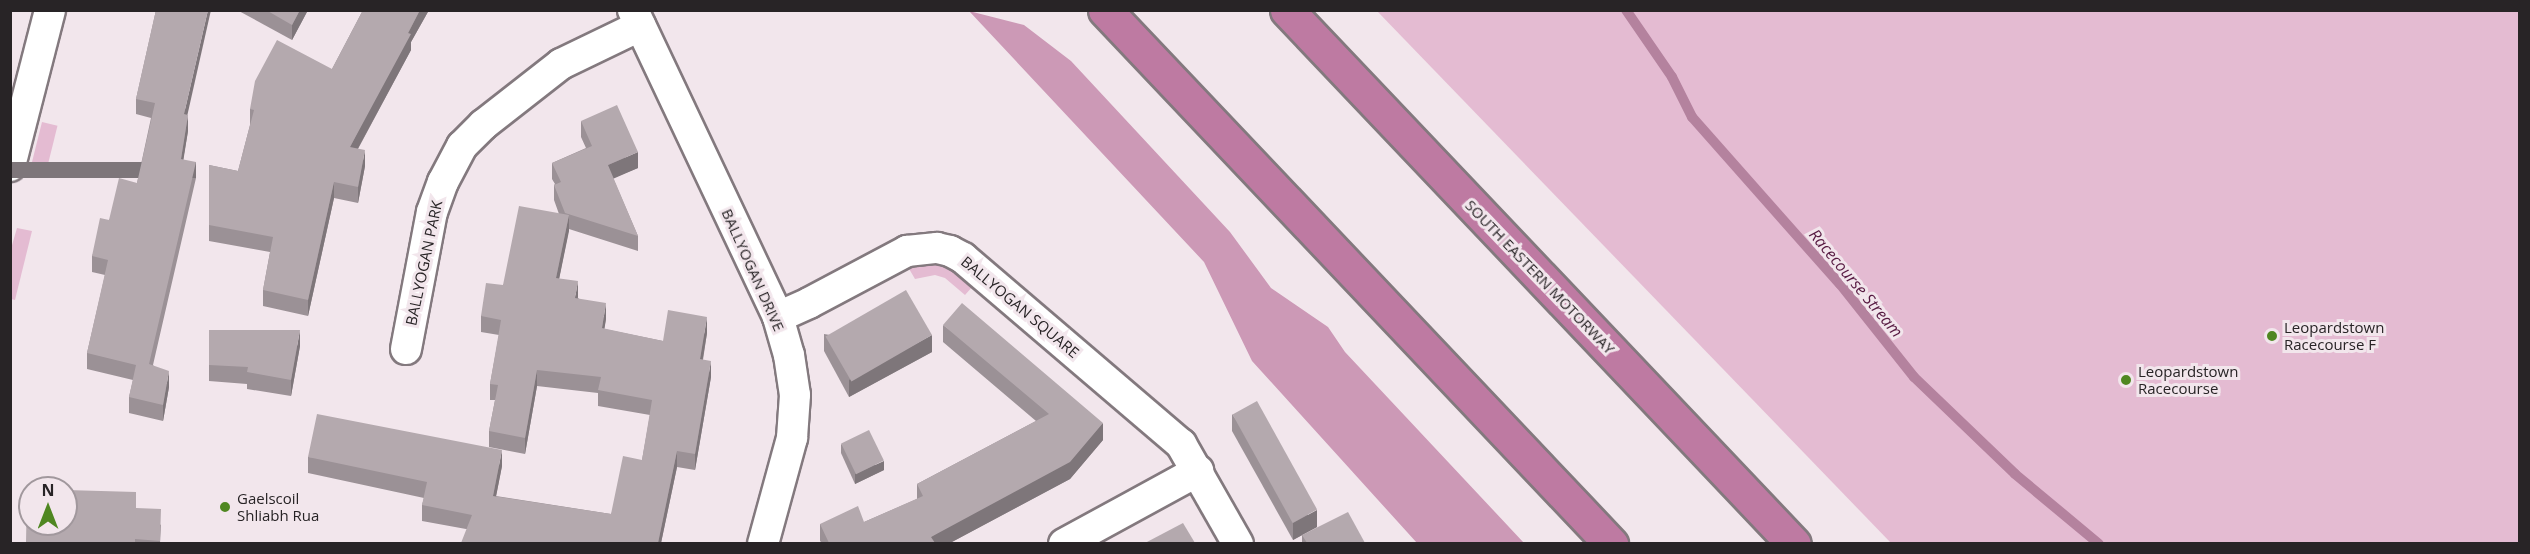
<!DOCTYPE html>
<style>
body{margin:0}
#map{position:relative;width:2530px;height:554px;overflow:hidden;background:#f2e6ec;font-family:"Open Sans",sans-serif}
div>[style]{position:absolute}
.green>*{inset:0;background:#e4bbd2;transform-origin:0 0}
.forest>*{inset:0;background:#cc99b6}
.stream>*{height:10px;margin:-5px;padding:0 5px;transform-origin:5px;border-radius:5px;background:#b4829e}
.roads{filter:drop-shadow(2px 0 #83797e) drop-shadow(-2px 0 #83797e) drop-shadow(0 2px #83797e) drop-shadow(0 -2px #83797e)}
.street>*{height:30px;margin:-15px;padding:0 15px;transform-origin:15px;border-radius:15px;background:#fff}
.highway>*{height:33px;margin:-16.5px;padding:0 16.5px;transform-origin:16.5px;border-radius:16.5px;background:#be7aa2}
.wall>*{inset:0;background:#9b9196}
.shaded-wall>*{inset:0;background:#7e767a;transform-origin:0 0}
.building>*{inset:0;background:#b4a9ae;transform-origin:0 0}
.dots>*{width:16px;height:16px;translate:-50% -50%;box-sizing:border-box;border:3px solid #f2e6ec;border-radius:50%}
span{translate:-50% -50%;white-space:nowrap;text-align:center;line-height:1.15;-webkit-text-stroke:6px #f2e6ec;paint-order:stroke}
.street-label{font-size:15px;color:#282426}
.poi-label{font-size:15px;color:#282426}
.left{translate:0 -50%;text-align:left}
.water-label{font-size:16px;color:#571a42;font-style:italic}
.frame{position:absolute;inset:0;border:12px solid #282426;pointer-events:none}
.north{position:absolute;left:18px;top:476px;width:60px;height:60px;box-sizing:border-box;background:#f2e6ec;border:2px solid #a1989d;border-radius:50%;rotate:0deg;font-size:16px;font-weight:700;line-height:24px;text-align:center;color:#282426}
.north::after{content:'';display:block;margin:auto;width:21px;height:27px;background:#4f8721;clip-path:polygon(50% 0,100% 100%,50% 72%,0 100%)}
</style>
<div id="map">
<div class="green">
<i style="clip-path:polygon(1377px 11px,2519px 11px,2519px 543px,1891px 543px)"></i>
<i style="left:42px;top:122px;width:16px;height:52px;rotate:14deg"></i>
<i style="clip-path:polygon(17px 228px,32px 231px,15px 300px,11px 299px,10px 252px)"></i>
<i style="clip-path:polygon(932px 263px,956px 271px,973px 286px,965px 295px,945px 278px,935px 275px,915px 279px,908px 267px)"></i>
</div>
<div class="forest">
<i style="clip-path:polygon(969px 11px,1024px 25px,1071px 61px,1230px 232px,1271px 288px,1328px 327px,1345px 352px,1524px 543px,1417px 543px,1252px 361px,1204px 262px)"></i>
</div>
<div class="stream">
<i style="left:1626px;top:10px;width:81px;rotate:55.5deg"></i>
<i style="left:1672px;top:77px;width:45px;rotate:63.4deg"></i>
<i style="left:1692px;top:117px;width:223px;rotate:48.5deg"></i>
<i style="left:1840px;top:284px;width:119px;rotate:51.5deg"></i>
<i style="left:1914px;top:377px;width:140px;rotate:43.8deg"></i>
<i style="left:2015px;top:474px;width:109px;rotate:39.8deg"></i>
</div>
<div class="roads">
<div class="street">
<i style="left:633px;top:10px;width:340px;rotate:64.7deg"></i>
<i style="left:778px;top:317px;width:40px;rotate:74deg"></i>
<i style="left:789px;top:355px;width:40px;rotate:81.5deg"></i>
<i style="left:795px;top:395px;width:43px;rotate:94deg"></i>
<i style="left:792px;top:438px;width:110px;rotate:105.3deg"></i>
<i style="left:10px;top:166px;width:161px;rotate:-75.6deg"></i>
<i style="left:778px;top:317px;width:34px;rotate:-24deg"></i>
<i style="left:809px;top:303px;width:111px;rotate:-28deg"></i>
<i style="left:907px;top:251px;width:30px;rotate:-6deg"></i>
<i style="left:937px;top:248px;width:13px;rotate:13deg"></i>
<i style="left:950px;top:251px;width:15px;rotate:28deg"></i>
<i style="left:963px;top:258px;width:287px;rotate:40.5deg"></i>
<i style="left:1181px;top:444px;width:115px;rotate:60.3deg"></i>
<i style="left:406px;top:349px;width:139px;rotate:-79.3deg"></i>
<i style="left:432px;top:212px;width:32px;rotate:-70deg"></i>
<i style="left:443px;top:182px;width:41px;rotate:-62.2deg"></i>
<i style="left:462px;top:146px;width:30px;rotate:-45deg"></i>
<i style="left:483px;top:125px;width:99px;rotate:-38deg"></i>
<i style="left:561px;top:64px;width:88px;rotate:-25.7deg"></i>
<i style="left:1064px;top:544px;width:153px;rotate:-28.6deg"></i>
</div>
<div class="highway">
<i style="left:1105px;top:10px;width:736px;rotate:46.54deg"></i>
<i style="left:1287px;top:10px;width:736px;rotate:46.49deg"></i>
</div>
</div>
<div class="wall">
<i style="clip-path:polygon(156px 10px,187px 115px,188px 131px,183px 160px,196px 178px,153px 365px,169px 387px,163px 421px,129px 413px,129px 397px,133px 380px,87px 369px,87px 353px,105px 275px,92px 272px,92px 256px,109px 220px,137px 183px,151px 118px,136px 114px,136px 99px)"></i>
<i style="clip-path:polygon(237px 10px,308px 10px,292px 40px)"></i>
<i style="clip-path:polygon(363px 10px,429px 10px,411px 42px,411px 50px,358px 149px,365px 166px,358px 203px,334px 198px,308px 316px,263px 306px,263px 290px,270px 252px,209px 241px,209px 165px,238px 171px,250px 125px,250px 109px,332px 69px)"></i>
<i style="clip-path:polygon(581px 121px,638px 168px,613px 178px,638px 236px,638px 251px,569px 229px,559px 279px,578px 298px,606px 319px,604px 329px,663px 341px,707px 333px,703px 360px,711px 377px,695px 470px,677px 467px,661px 543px,466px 529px,422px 521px,422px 505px,424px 498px,308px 473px,308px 457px,502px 466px,496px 496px,611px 514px,642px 460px,650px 415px,598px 406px,598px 393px,537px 386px,525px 454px,489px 447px,489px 431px,495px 400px,490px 400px,490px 384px,499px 335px,481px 332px,481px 316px,503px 285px,559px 214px,554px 200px,554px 185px,555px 184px,552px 179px,552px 163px,586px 148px,581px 137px)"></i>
<i style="clip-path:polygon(943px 325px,1103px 440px,1070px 479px,950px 543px,822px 543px,820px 541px,820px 524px,864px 522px,917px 499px,917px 484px,1036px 421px,943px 342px)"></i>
<i style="clip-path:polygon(209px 330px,300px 346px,291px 396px,247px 389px,247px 384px,209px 381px)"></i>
<i style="clip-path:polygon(824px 334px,932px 352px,849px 397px,824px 351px)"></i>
<i style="clip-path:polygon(1232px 414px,1317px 527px,1293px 540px,1232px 431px)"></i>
<i style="clip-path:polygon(841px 444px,884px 470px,855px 484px,841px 453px)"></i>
<i style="clip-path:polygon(136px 508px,161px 525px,160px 543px,26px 543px)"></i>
<i style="clip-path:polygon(1302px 535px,1365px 543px,1302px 543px)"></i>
</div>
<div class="shaded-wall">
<i style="clip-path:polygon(208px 10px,211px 10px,184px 130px,184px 114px)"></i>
<i style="clip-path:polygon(300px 10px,308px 10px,292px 40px,292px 25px)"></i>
<i style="clip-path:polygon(420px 10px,429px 10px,411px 42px,411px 50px,350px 163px,350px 147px)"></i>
<i style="clip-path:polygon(188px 115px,188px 131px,181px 175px,181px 159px)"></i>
<i style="clip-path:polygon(365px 150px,365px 166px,358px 203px,358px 187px)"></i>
<i style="clip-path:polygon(638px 152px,638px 168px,608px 181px,608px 165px)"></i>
<i style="left:196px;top:162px;width:16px;height:207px;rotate:90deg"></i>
<i style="clip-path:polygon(334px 182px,334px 198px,308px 316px,308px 300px)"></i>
<i style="clip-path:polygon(569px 215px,569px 231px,556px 294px,556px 278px)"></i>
<i style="clip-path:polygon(578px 281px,578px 297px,575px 314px,575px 298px)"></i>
<i style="clip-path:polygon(606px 303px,606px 319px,602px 344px,602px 328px)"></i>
<i style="clip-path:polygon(707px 317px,707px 333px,700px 375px,700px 359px)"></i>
<i style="clip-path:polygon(300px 330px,300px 346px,291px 396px,291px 380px)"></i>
<i style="clip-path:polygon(932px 335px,932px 352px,849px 397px,849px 380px)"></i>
<i style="clip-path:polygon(711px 361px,711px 377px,695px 470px,695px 454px)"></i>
<i style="clip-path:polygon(537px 370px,537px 386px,525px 454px,525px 438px)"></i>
<i style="clip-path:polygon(169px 371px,169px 387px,163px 421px,163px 405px)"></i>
<i style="clip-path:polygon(1103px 423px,1103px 440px,1070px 479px,950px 543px,931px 543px,931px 537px)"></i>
<i style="clip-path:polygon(502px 450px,502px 466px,493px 512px,493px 496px)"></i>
<i style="clip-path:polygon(677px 451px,677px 467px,661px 543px,658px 543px)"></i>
<i style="clip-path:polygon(884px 461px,884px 470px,855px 484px,855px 474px)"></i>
<i style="clip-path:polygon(1317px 510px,1317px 527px,1293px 540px,1293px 523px)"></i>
</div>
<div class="building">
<i style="clip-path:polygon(156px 10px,208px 10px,184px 114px,188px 115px,181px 159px,196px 162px,149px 364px,169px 371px,163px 405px,129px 397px,136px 365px,87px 353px,108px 260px,92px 256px,100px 218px,109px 220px,119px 178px,137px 183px,155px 103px,136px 99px)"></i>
<i style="clip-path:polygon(266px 10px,300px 10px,292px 25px)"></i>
<i style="clip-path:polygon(363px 10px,420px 10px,408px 33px,411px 34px,350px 147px,365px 150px,358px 187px,334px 182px,308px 300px,263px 290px,273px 237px,209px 225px,209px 165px,238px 171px,254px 110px,250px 109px,255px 81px,277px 40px,332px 69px)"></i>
<i style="clip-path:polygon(617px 105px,638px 152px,608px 165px,638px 236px,565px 213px,554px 185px,561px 182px,552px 163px,592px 146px,581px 121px)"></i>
<i style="clip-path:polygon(519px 206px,569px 215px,556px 278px,578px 281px,575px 298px,606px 303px,602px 328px,663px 341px,668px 310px,707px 317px,700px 359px,711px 361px,695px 454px,677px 451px,658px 543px,461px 543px,472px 515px,422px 505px,427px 482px,308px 457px,317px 414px,502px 450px,493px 496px,611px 514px,623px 456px,642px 460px,652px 400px,598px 390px,601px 377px,537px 370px,525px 438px,489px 431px,498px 385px,490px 384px,501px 320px,481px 316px,486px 283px,503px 285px)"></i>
<i style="left:906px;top:290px;width:52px;height:93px;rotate:60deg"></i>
<i style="clip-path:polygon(962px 303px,1103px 423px,1070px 462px,931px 537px,935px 543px,829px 543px,820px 524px,858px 506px,864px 522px,923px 496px,917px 484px,1049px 414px,943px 325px)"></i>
<i style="clip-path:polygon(209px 330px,300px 330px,291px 380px,247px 372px,248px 367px,209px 365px)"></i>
<i style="left:1257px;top:401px;width:124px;height:28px;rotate:61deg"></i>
<i style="left:869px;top:430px;width:34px;height:31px;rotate:64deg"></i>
<i style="clip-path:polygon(27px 489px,30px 489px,30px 524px,66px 524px,66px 490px,136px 492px,136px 508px,161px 509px,160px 541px,135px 539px,135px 543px,26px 543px)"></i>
<i style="clip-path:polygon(1348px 512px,1365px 543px,1307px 543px,1302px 535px)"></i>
<i style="clip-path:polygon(1183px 523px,1195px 543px,1145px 543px)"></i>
</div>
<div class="dots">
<i style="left:2272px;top:336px;background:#4f8721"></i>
<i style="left:2126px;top:380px;background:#4f8721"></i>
<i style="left:225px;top:507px;background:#4f8721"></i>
</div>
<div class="street-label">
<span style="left:424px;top:263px;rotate:-78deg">BALLYOGAN PARK</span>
<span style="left:753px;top:270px;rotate:66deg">BALLYOGAN DRIVE</span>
<span style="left:1540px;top:277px;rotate:46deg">SOUTH EASTERN MOTORWAY</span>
<span style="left:1020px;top:307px;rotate:40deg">BALLYOGAN SQUARE</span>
</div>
<div class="poi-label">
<span class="left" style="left:2284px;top:336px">Leopardstown<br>Racecourse F</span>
<span class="left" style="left:2138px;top:380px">Leopardstown<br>Racecourse</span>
<span class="left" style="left:237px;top:507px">Gaelscoil<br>Shliabh Rua</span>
</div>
<div class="water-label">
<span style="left:1856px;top:283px;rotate:50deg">Racecourse Stream</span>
</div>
<div class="frame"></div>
<div class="north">N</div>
</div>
